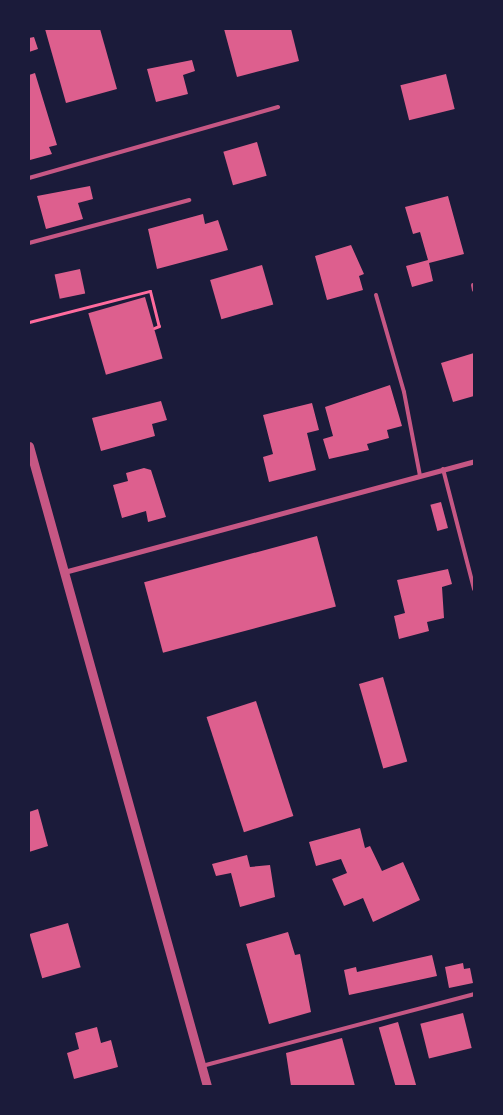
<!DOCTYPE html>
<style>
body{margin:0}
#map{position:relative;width:503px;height:1115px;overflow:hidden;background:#1b1b3a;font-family:"Fira Sans",sans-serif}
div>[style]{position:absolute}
.building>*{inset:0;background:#dd5f8e;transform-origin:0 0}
.path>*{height:3px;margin:-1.5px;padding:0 1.5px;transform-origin:1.5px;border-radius:1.5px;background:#ff6b9d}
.service>*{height:4px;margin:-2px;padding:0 2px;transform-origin:2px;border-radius:2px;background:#c65784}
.minor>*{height:5px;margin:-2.5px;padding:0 2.5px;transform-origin:2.5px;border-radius:2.5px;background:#c65784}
.tertiary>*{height:9px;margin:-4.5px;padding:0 4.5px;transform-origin:4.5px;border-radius:4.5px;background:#c65784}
span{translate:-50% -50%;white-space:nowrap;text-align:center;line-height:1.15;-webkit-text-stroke:4.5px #1b1b3a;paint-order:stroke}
.frame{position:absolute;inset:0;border:30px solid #1b1b3a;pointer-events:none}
</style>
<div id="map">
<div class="building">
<i style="clip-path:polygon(45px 29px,100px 29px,117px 89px,66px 103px)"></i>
<i style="clip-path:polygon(224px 29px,291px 29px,299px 61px,237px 77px)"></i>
<i style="clip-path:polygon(34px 37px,38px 49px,29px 52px,29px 38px)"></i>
<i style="clip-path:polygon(192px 60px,195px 71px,183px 75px,188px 94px,156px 102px,147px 69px)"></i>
<i style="clip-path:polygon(35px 73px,57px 145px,49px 147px,52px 154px,30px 160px,29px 75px)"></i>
<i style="left:446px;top:74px;width:36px;height:47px;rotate:76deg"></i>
<i style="left:257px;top:142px;width:35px;height:35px;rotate:74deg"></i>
<i style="clip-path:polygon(90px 186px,93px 199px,78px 203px,83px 219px,46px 229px,37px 196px)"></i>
<i style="clip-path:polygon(448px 196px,464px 254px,429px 263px,433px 281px,412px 287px,406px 266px,428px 260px,420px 232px,413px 234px,405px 207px)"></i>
<i style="clip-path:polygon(203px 214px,205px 224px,218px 220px,228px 250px,157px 269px,148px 229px)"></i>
<i style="clip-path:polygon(351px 245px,364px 274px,359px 276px,363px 290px,327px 300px,315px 256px)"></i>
<i style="left:262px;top:265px;width:41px;height:54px;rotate:74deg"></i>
<i style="left:80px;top:269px;width:25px;height:26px;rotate:78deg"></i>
<i style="left:145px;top:297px;width:64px;height:59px;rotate:74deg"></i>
<i style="clip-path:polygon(474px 353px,474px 396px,453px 402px,441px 363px)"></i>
<i style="clip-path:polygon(390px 385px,402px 426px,387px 430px,389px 438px,367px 444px,369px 450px,329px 459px,323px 439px,333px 436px,325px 407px)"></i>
<i style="clip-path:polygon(161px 401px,167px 420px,152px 424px,155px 436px,101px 451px,92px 418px)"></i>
<i style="clip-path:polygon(312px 403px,319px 430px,307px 433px,316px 470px,269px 482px,263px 457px,273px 454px,263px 415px)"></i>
<i style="clip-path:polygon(144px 468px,151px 470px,166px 517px,148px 522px,146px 511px,122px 518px,113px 485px,128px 481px,126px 473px)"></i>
<i style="left:441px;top:502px;width:27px;height:11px;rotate:75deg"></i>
<i style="left:317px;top:536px;width:73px;height:179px;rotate:75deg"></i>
<i style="clip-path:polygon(448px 569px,452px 584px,442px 587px,444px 618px,427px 622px,429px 631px,399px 639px,394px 616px,405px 613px,397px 580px)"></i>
<i style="left:383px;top:677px;width:88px;height:25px;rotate:74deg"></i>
<i style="left:256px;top:701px;width:121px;height:52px;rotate:72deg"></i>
<i style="clip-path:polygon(38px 809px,48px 846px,29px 852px,29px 812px)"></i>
<i style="clip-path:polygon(360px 828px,365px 848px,370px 846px,382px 871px,403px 862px,420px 900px,373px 922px,363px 898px,344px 906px,332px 879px,347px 873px,341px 859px,316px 866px,309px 842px)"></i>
<i style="clip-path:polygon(247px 855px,250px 867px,270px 865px,275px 897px,240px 907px,231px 873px,216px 876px,212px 864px)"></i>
<i style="left:68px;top:923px;width:46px;height:40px;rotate:74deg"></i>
<i style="clip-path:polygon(288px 932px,295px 955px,300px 954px,311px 1012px,269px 1024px,246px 944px)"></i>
<i style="clip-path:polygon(432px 955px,437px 976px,349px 995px,344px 970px,356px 967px,357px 972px)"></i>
<i style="clip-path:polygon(463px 963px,464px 969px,470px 968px,473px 983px,449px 988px,445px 967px)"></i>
<i style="left:463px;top:1013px;width:36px;height:44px;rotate:76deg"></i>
<i style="left:398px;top:1022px;width:66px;height:20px;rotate:74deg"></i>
<i style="clip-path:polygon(97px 1027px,101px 1043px,111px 1040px,118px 1067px,74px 1079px,67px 1053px,79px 1049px,75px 1033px)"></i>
<i style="clip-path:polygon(342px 1038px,355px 1086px,291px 1086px,286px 1053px)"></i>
</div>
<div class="path">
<i style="left:29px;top:322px;width:125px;rotate:-14.4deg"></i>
<i style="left:150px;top:291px;width:36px;rotate:76deg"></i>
<i style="left:159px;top:326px;width:5px;rotate:158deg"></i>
</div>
<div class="service">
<i style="left:29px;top:178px;width:259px;rotate:-15.9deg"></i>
<i style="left:29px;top:243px;width:166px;rotate:-15deg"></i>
<i style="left:473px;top:285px;width:5px;rotate:79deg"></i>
<i style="left:376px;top:295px;width:101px;rotate:73.9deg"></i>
<i style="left:404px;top:392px;width:86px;rotate:79.2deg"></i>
<i style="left:443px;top:469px;width:124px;rotate:75.5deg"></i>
<i style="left:202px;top:1066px;width:281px;rotate:-14.8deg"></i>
</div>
<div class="minor">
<i style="left:64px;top:572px;width:425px;rotate:-15.1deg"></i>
</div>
<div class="tertiary">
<i style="left:29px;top:446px;width:664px;rotate:74.46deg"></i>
</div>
<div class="frame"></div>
</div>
